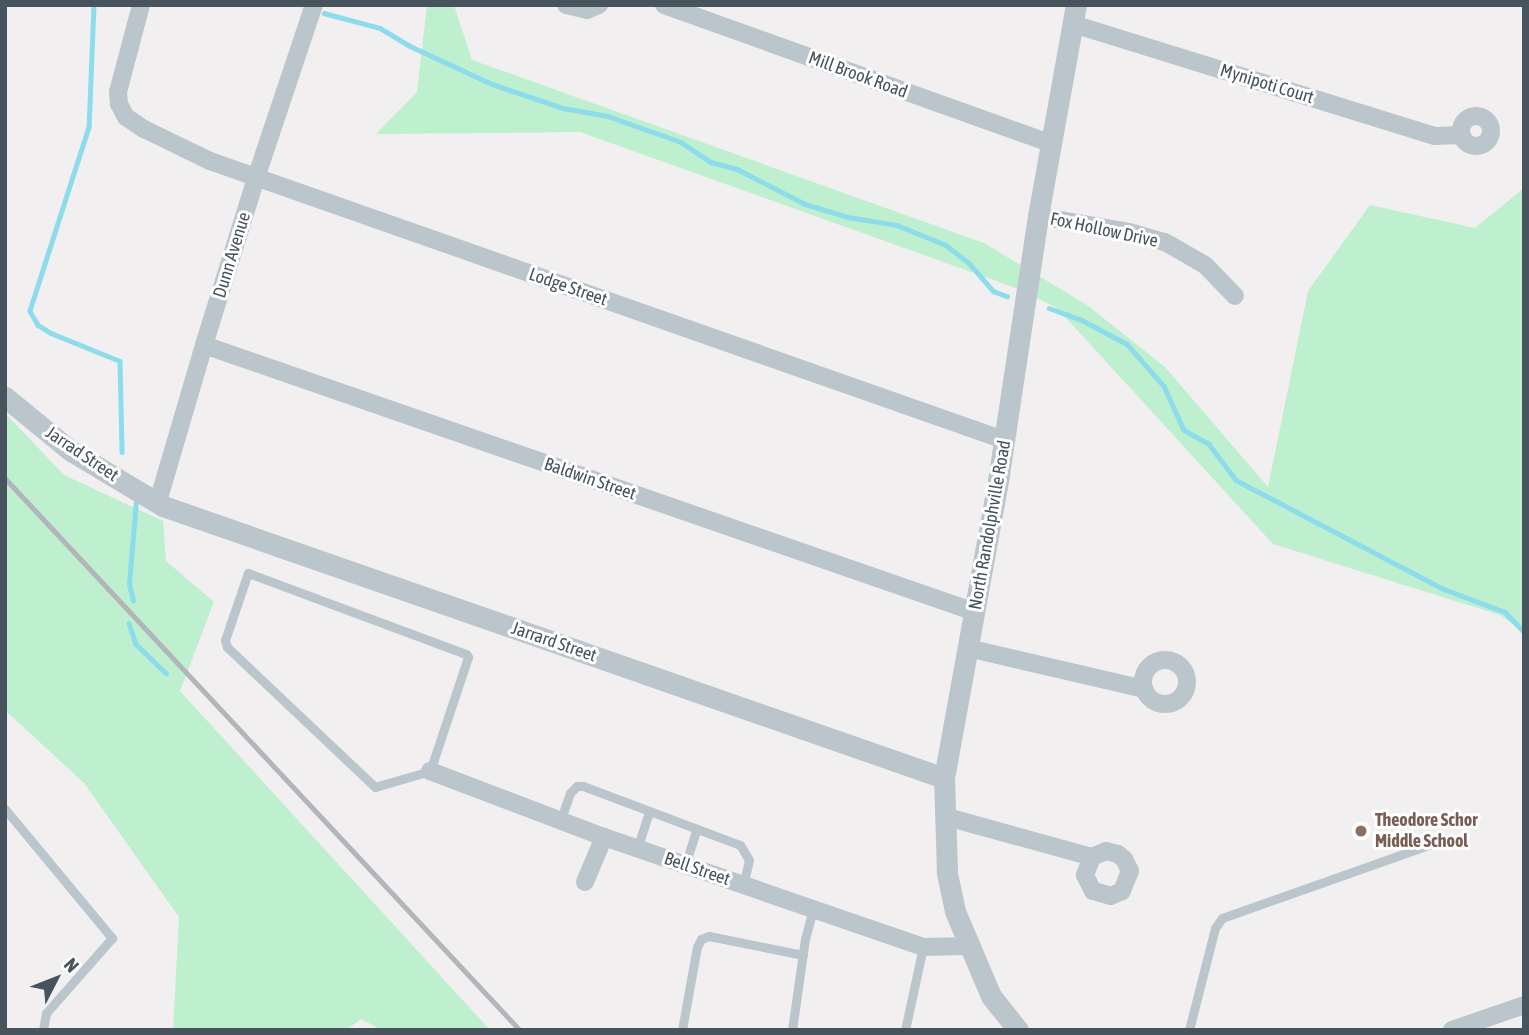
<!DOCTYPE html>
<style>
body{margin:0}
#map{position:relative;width:1529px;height:1035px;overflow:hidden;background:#f2eff0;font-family:"Asap Condensed",sans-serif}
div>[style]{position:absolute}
.green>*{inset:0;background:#beefcf}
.stream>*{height:4.5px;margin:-2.25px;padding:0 2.25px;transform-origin:2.25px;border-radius:2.25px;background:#8cdcec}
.service>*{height:9px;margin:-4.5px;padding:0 4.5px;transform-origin:4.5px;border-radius:4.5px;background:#bbc5cc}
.minor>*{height:18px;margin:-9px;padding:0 9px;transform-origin:9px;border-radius:9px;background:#bbc5cc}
.minor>.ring{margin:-9px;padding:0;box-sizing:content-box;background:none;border:18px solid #bbc5cc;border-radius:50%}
.tertiary>*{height:21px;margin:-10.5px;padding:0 10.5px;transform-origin:10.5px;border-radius:10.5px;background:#bbc5cc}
.rail>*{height:4.5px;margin:-2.25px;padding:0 2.25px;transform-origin:2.25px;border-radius:2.25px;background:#b2b5ba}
.dots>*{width:19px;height:19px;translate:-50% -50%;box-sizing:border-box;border:4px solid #fff;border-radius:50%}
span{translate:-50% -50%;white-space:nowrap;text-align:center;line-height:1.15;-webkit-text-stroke:6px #fff;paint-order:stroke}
.street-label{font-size:18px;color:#47545d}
.education-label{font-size:18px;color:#785e54;font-weight:700}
.left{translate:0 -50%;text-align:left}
.frame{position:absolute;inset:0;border:7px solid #47545d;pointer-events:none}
.north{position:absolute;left:21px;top:944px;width:70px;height:70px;-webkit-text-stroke:5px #fff;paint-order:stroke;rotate:48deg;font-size:19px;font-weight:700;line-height:28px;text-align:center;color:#47545d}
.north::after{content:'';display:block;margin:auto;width:24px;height:32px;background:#47545d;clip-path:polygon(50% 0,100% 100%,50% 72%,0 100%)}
</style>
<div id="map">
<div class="green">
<i style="clip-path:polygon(427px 5px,454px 5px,472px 60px,984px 243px,1087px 305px,1165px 367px,1268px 487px,1308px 291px,1370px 205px,1475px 228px,1524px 188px,1524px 632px,1500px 615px,1273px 544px,1057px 308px,1016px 288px,580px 132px,376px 134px,417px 92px)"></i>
<i style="clip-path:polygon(5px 413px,64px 475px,163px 521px,166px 561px,214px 602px,180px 691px,490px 1030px,382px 1030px,361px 1019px,346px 1030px,173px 1030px,179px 917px,84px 783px,5px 710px)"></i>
</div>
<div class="stream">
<i style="left:94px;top:5px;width:122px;rotate:92.3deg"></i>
<i style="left:89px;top:127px;width:193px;rotate:107.8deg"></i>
<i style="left:30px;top:311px;width:16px;rotate:60deg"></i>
<i style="left:38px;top:325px;width:15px;rotate:32deg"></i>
<i style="left:51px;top:333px;width:74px;rotate:22.1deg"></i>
<i style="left:120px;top:361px;width:91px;rotate:88.7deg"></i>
<i style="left:324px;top:13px;width:58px;rotate:15deg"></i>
<i style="left:380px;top:28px;width:35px;rotate:31deg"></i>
<i style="left:410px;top:46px;width:90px;rotate:24.9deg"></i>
<i style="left:492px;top:84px;width:75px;rotate:18.7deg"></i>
<i style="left:563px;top:108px;width:46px;rotate:10.1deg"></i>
<i style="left:608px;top:116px;width:77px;rotate:19.6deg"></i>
<i style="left:681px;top:142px;width:36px;rotate:34deg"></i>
<i style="left:711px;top:162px;width:27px;rotate:15deg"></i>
<i style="left:737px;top:169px;width:76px;rotate:27.2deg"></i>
<i style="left:805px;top:204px;width:45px;rotate:16.8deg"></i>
<i style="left:848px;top:217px;width:50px;rotate:9.3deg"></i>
<i style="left:897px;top:225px;width:53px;rotate:22.2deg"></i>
<i style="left:946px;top:245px;width:29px;rotate:38deg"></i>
<i style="left:969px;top:263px;width:37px;rotate:49deg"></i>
<i style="left:993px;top:291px;width:15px;rotate:20deg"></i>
<i style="left:1049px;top:308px;width:35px;rotate:20deg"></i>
<i style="left:1082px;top:320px;width:51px;rotate:28.1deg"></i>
<i style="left:1127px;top:344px;width:56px;rotate:48.6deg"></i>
<i style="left:1164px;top:386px;width:48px;rotate:65.6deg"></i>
<i style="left:1184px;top:430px;width:29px;rotate:29deg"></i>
<i style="left:1209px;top:444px;width:45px;rotate:53.1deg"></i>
<i style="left:1236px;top:480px;width:235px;rotate:27.7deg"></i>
<i style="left:1444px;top:589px;width:65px;rotate:20.7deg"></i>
<i style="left:1505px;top:612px;width:28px;rotate:46deg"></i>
<i style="left:133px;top:601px;width:17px;rotate:-103deg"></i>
<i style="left:129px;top:584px;width:84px;rotate:-85.2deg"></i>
<i style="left:129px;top:623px;width:22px;rotate:72deg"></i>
<i style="left:136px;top:644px;width:42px;rotate:44deg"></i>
</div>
<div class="service">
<i style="left:248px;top:573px;width:233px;rotate:20.4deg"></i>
<i style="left:466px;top:654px;width:4px;rotate:56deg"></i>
<i style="left:468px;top:657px;width:120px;rotate:108.4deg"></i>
<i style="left:430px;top:771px;width:57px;rotate:163.8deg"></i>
<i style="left:375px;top:787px;width:204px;rotate:-136.6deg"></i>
<i style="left:227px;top:647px;width:7px;rotate:-106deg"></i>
<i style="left:225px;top:640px;width:71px;rotate:-71.1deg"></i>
<i style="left:5px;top:809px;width:168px;rotate:50.3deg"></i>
<i style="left:112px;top:938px;width:100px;rotate:131.3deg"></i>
<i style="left:46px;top:1013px;width:17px;rotate:100deg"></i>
<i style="left:561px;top:819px;width:28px;rotate:-71deg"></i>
<i style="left:570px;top:793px;width:10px;rotate:-45deg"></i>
<i style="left:577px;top:786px;width:6px"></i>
<i style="left:583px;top:786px;width:168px;rotate:20.6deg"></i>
<i style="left:740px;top:845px;width:17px;rotate:59deg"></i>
<i style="left:749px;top:860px;width:26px;rotate:103deg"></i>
<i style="left:637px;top:849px;width:40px;rotate:-72deg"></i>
<i style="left:685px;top:865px;width:38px;rotate:-72deg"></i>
<i style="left:682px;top:1030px;width:84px;rotate:-79.8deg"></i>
<i style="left:697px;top:947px;width:9px;rotate:-63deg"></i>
<i style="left:701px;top:939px;width:9px;rotate:-21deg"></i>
<i style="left:709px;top:936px;width:96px;rotate:11.4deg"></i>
<i style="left:792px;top:1030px;width:92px;rotate:-81.9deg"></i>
<i style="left:805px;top:939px;width:31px;rotate:-75deg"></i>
<i style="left:905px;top:1030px;width:85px;rotate:-77.8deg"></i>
<i style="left:1189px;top:1030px;width:105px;rotate:-75.7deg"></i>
<i style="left:1215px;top:928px;width:12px;rotate:-55deg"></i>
<i style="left:1222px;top:918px;width:237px;rotate:-19.5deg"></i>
</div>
<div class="minor">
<i style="left:141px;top:5px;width:90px;rotate:104.8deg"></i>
<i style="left:118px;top:92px;width:12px;rotate:85deg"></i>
<i style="left:119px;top:104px;width:15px;rotate:62deg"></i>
<i style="left:126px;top:117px;width:22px;rotate:34deg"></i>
<i style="left:144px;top:129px;width:73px;rotate:25.9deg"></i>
<i style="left:210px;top:161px;width:842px;rotate:19.36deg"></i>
<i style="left:566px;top:5px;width:22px;rotate:13deg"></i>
<i style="left:587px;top:10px;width:13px;rotate:-23deg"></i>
<i style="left:664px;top:5px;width:412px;rotate:19.7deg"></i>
<i style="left:1073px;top:24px;width:379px;rotate:17.2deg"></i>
<i style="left:1435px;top:136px;width:27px;rotate:-2deg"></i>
<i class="ring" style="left:1461px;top:116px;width:12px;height:12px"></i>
<i style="left:1038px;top:216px;width:92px;rotate:10deg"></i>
<i style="left:1129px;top:232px;width:37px;rotate:16deg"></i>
<i style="left:1165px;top:242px;width:46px;rotate:29.9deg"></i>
<i style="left:1205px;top:265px;width:43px;rotate:45.9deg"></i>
<i style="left:204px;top:345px;width:816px;rotate:19.1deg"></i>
<i style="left:163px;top:506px;width:9px;rotate:-117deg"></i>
<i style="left:159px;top:498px;width:159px;rotate:-73.6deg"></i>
<i style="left:204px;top:345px;width:175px;rotate:-72.7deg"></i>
<i style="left:256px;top:178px;width:182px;rotate:-71.5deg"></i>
<i style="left:968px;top:648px;width:181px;rotate:13.1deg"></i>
<i class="ring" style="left:1143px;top:660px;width:26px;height:26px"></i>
<i style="left:430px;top:771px;width:186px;rotate:20.8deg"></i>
<i style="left:604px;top:837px;width:337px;rotate:19deg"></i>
<i style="left:923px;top:947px;width:45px;rotate:-1.3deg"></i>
<i style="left:947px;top:817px;width:150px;rotate:15.4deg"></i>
<i style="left:1092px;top:857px;width:15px;rotate:-23deg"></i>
<i style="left:1106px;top:851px;width:12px;rotate:14deg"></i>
<i style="left:1118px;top:854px;width:8px;rotate:40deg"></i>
<i style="left:1124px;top:859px;width:13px;rotate:63deg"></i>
<i style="left:1130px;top:871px;width:22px;rotate:112deg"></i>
<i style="left:1122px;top:891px;width:12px;rotate:156deg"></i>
<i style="left:1111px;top:896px;width:19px;rotate:-164deg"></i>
<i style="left:1093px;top:891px;width:18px;rotate:-117deg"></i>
<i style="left:1085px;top:875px;width:19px;rotate:-69deg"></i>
<i style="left:585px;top:882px;width:49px;rotate:-67.1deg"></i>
<i style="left:1452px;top:1030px;width:76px;rotate:-19.1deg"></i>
</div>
<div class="tertiary">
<i style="left:5px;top:397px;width:85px;rotate:39.3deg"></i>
<i style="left:71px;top:451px;width:107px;rotate:30.9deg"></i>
<i style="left:163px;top:506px;width:827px;rotate:19.2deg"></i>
<i style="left:1018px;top:1030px;width:43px;rotate:-128.5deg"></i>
<i style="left:991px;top:996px;width:92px;rotate:-113deg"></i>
<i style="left:955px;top:911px;width:40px;rotate:-102deg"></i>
<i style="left:947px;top:872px;width:94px;rotate:-91.8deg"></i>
<i style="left:944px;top:778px;width:309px;rotate:-79.7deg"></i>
<i style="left:999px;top:474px;width:261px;rotate:-81.4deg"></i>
<i style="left:1038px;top:216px;width:214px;rotate:-79.8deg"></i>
</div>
<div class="rail">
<i style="left:5px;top:478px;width:755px;rotate:46.99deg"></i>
</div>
<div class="dots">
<i style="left:1361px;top:831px;background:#8d6e63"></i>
</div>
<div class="street-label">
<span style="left:858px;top:75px;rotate:20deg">Mill Brook Road</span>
<span style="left:1267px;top:84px;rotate:17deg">Mynipoti Court</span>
<span style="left:1104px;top:230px;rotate:12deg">Fox Hollow Drive</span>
<span style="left:232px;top:255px;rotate:-73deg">Dunn Avenue</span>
<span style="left:568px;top:287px;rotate:19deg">Lodge Street</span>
<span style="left:82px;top:454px;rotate:34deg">Jarrad Street</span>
<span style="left:590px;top:479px;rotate:19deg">Baldwin Street</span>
<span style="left:990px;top:525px;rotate:-80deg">North Randolphville Road</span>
<span style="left:554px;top:642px;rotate:19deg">Jarrard Street</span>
<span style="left:697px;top:869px;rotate:19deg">Bell Street</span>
</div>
<div class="education-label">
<span class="left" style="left:1375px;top:831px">Theodore Schor<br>Middle School</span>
</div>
<div class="frame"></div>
<div class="north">N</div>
</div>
